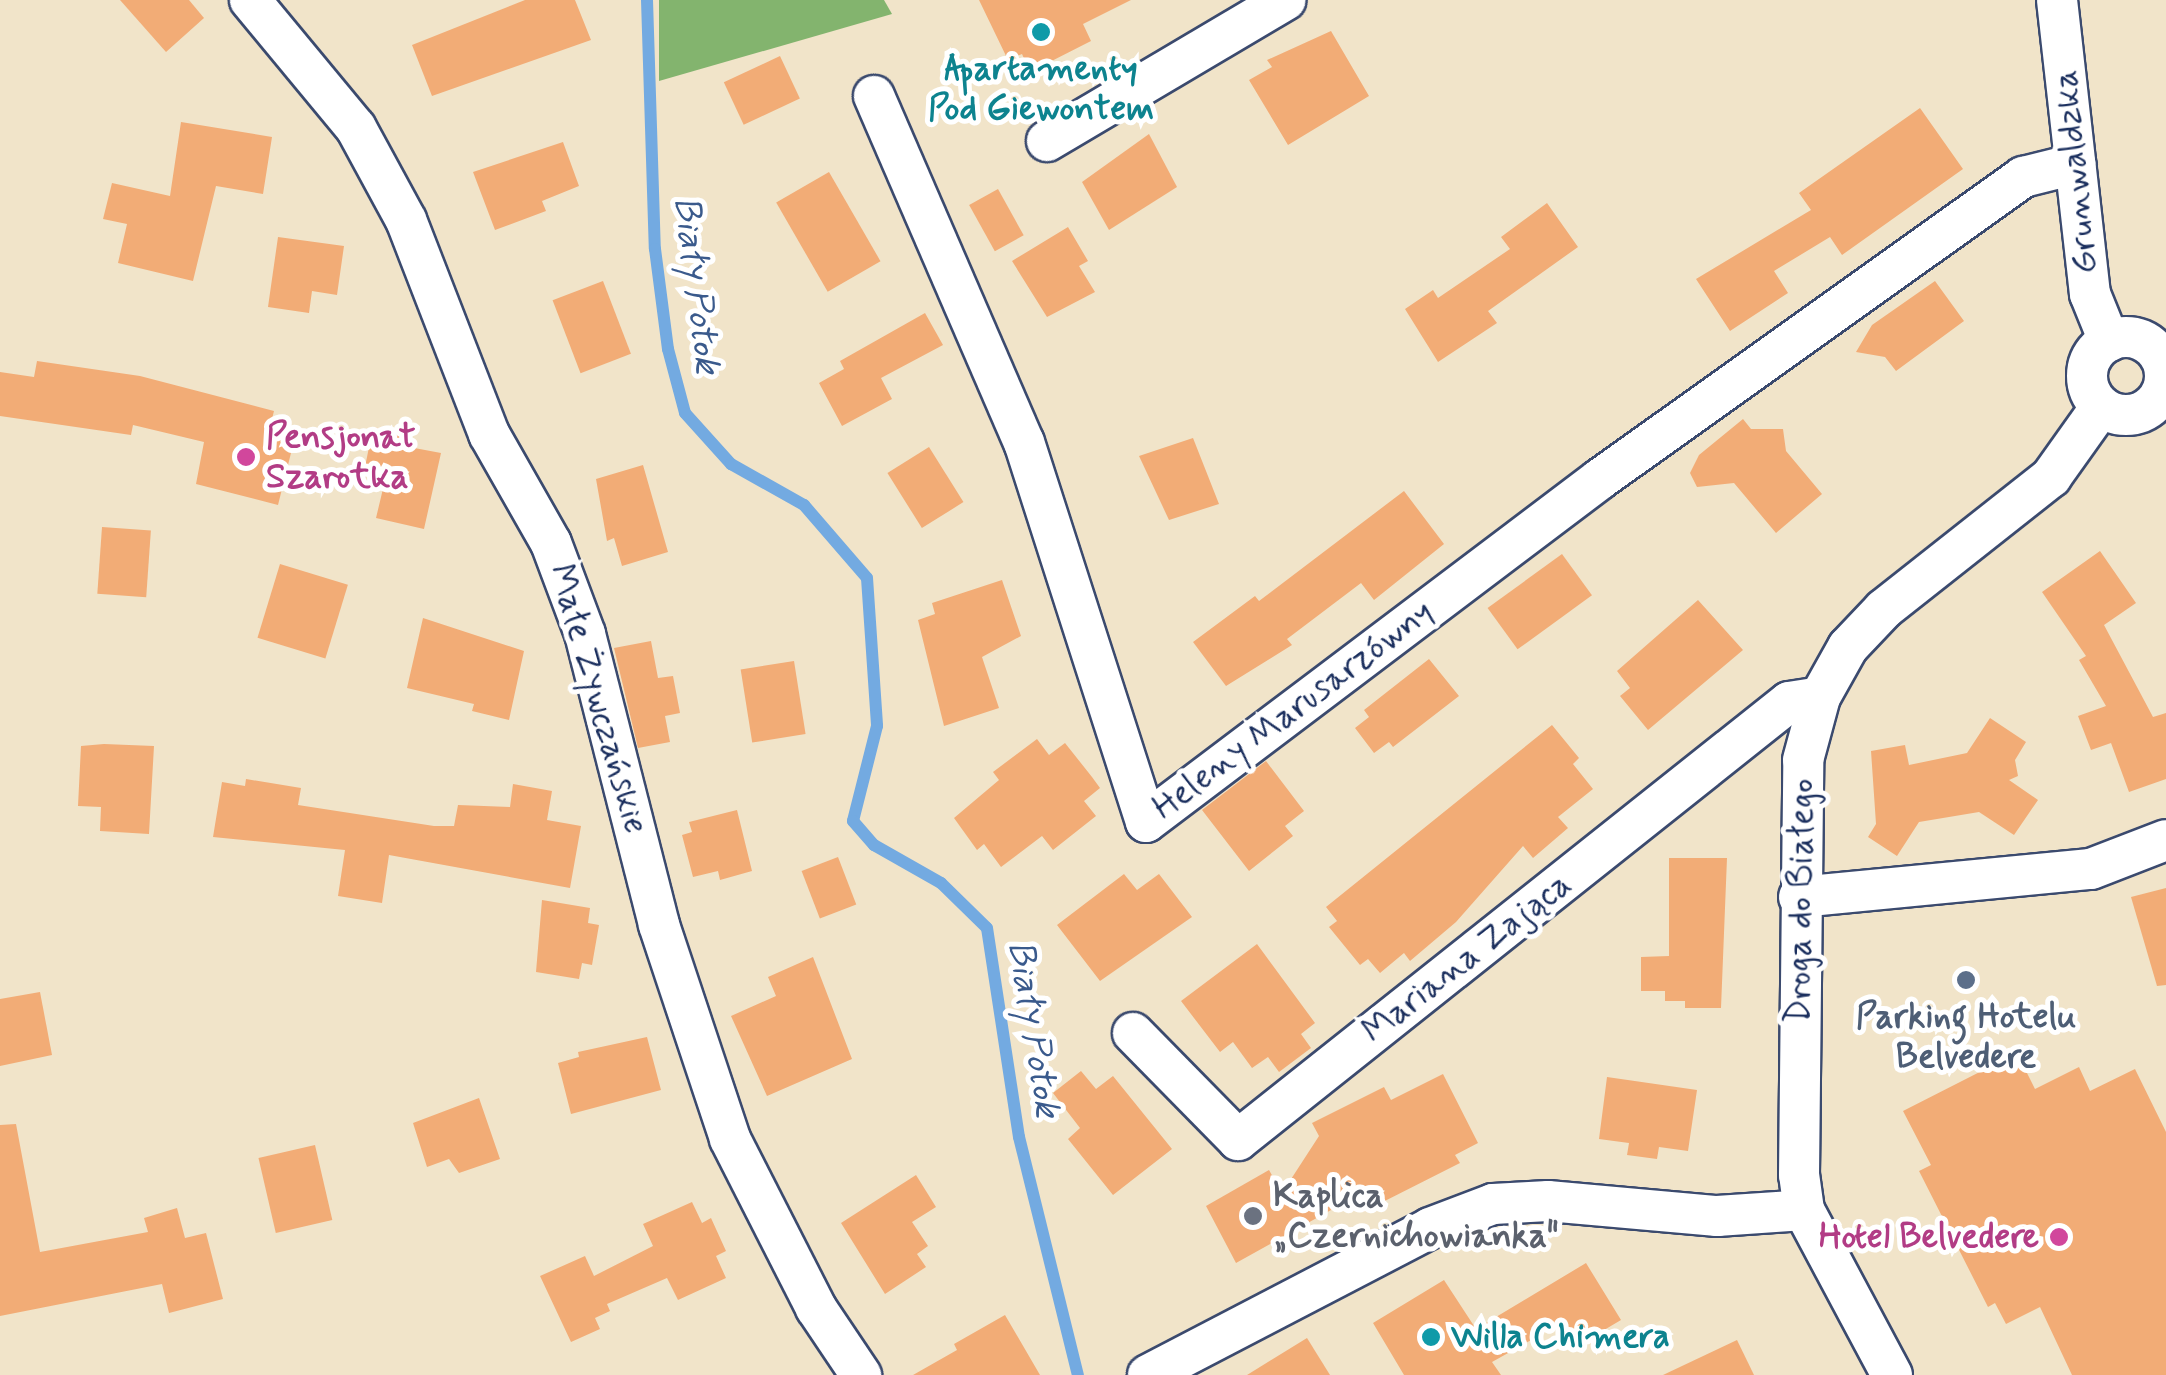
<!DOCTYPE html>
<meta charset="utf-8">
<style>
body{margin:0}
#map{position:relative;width:2166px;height:1375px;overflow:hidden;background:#f1e4c9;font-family:Mynerve,sans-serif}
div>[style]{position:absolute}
.forest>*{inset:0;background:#83b46e}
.stream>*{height:12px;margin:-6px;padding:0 6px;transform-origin:6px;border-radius:6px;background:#73aae1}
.building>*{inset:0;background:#f2ac76;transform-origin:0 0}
.roads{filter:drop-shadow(2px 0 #3b4a6e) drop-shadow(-2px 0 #3b4a6e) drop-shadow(0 2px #3b4a6e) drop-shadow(0 -2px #3b4a6e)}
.minor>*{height:40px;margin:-20px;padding:0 20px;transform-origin:20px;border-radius:20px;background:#fff}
.minor>.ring{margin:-20px;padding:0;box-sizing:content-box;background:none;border:40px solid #fff;border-radius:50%}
.dots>*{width:28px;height:28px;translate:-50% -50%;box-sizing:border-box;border:5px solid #fff;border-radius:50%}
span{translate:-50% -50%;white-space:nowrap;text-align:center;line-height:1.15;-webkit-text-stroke:10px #fff;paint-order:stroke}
.culture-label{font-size:35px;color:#0d838f;font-weight:700}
.left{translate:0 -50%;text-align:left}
.street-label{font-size:35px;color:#1b2f5e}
.hotel-label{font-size:35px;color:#b23c85;font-weight:700}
.right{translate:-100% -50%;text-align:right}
.service-label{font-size:35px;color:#4e5e75;font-weight:700}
.worship-label{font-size:35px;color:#5b616d;font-weight:700}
.water-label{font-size:38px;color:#3a5a8c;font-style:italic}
</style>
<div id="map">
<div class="forest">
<i style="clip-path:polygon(659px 0,884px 0,892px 14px,659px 81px)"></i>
</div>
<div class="stream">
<i style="left:647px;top:0;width:249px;rotate:88.2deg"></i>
<i style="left:655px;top:249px;width:101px;rotate:82.6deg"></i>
<i style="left:668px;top:349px;width:66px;rotate:75.1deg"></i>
<i style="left:685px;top:413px;width:69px;rotate:48deg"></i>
<i style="left:731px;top:464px;width:84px;rotate:29.3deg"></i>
<i style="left:804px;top:505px;width:96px;rotate:49.2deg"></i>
<i style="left:867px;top:578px;width:148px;rotate:86.1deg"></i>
<i style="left:877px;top:726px;width:98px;rotate:104.2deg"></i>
<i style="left:853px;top:821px;width:32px;rotate:49deg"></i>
<i style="left:874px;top:845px;width:77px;rotate:29.6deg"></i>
<i style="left:941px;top:883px;width:64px;rotate:44.4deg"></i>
<i style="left:987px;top:928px;width:211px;rotate:81.3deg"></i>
<i style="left:1019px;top:1137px;width:245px;rotate:76.1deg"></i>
</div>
<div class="building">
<i style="clip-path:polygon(120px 0,189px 0,204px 18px,166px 52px)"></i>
<i style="clip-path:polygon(525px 0,575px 0,591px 40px,432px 96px,412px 45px)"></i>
<i style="clip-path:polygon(979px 0,1131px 0,1083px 24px,1091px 41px,1030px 72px,1022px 54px,1008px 60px)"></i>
<i style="clip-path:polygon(1331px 31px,1369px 96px,1288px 145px,1249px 80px,1272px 67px,1267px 60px)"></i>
<i style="left:780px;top:56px;width:47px;height:62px;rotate:65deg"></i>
<i style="clip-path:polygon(1920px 108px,1963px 169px,1842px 255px,1830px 237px,1774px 271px,1788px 293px,1730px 331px,1696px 279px,1811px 210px,1799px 193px)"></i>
<i style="clip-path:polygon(181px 122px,272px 137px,263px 194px,216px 186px,193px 281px,118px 263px,127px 224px,103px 219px,112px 183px,170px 196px)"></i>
<i style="clip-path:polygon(1149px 134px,1177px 187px,1109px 230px,1082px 182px)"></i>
<i style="clip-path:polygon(563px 142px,579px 186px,542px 201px,546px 211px,495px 230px,473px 172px)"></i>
<i style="left:829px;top:172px;width:103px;height:61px;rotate:60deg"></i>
<i style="left:998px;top:189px;width:53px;height:33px;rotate:61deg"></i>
<i style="clip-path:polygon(1547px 203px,1578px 247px,1488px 311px,1497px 323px,1438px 362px,1405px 309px,1433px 290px,1438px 298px,1510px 249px,1501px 237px)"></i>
<i style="clip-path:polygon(1068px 227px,1088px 261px,1079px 266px,1095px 292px,1047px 317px,1012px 261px)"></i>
<i style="clip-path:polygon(278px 237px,344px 246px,337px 295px,312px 291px,309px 313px,268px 307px)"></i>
<i style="left:603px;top:281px;width:78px;height:54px;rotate:69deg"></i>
<i style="clip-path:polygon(1935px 281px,1964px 321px,1896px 371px,1885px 357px,1856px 352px,1872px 325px)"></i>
<i style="clip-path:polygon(925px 313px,943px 345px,881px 378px,892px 399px,842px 426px,819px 383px,844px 369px,840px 361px)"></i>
<i style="clip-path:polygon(37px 361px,140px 376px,274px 411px,271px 423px,297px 429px,278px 505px,196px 484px,204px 442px,133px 425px,131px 435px,0 416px,0 372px,34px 377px)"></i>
<i style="clip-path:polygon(1743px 419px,1751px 429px,1783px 429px,1786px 451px,1822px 494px,1776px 533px,1734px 483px,1697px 487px,1690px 473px,1699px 455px)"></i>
<i style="clip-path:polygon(373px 427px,412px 435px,409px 447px,441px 453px,424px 529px,376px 518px,387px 472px,365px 467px)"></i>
<i style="clip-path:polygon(1193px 438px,1219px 504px,1169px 520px,1139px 456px)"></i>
<i style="left:929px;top:447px;width:65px;height:49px;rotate:58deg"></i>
<i style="clip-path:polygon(643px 465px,668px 552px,622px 566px,614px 538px,607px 541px,596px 479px)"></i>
<i style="clip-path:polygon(1404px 491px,1444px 544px,1374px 600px,1361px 583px,1287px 639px,1292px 645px,1226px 686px,1193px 642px,1255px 596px,1259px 601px)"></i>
<i style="left:102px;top:527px;width:49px;height:67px;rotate:4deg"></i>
<i style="clip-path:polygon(2100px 551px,2136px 603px,2104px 625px,2153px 717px,2166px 713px,2166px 779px,2129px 792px,2111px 743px,2091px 750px,2078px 716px,2106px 706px,2079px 660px,2086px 656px,2042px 592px)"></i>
<i style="left:1562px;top:554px;width:51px;height:92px;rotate:54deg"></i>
<i style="left:280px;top:564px;width:71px;height:77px;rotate:17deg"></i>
<i style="clip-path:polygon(1002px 580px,1021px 636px,982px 657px,999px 708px,944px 726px,918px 620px,935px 614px,932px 603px)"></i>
<i style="clip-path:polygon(1698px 600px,1743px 650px,1648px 730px,1620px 696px,1630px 688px,1617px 671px)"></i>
<i style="clip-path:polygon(423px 618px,524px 651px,509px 720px,472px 711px,474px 704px,407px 688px)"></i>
<i style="clip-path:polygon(651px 641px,658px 678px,673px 676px,680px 713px,665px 716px,670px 742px,638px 748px,614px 648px)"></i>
<i style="clip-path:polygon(1429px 659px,1459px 696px,1393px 747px,1389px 742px,1374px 753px,1355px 728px,1369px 717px,1364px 710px)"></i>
<i style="left:794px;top:661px;width:74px;height:54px;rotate:81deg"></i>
<i style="clip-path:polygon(1990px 718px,2026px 742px,2015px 760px,2018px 776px,2009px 780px,2038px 800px,2014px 835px,1979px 812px,1919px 822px,1897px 856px,1868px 837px,1876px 824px,1871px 751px,1905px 745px,1909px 765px,1967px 753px)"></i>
<i style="clip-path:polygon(1552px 725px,1579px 758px,1573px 764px,1593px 789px,1558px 817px,1568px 828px,1533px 858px,1523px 846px,1456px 922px,1410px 961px,1404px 953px,1380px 973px,1368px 959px,1360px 965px,1329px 927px,1337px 921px,1326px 907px)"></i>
<i style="clip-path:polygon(1037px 739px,1049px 755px,1065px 743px,1092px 777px,1100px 788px,1084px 801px,1096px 816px,1053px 850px,1042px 836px,1001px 867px,984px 844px,977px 850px,954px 818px,999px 780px,993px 772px)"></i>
<i style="clip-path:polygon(104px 744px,154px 746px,149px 834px,100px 831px,101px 807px,78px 806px,81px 746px)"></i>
<i style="clip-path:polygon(1266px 761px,1304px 811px,1285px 826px,1293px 836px,1249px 871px,1202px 810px)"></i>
<i style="clip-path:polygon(246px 779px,301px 788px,298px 805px,434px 826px,454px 826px,458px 805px,510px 807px,513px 784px,552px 791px,547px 820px,581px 826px,570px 888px,389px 855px,382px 903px,338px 896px,345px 850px,213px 837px,222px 782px,245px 786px)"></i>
<i style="clip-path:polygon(737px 810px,752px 871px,720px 880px,718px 871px,693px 877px,682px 835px,692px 832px,689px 822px)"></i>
<i style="left:838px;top:857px;width:51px;height:39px;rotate:69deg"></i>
<i style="clip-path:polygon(1669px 858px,1727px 858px,1721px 1008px,1685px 1008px,1685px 1001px,1665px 1001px,1665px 991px,1641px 991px,1641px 957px,1669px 956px)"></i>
<i style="clip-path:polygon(1124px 874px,1137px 890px,1159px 874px,1192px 917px,1100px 981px,1057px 925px)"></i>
<i style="clip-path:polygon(2166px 888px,2166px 985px,2157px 986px,2131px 897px)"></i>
<i style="clip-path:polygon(542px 900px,590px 908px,588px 923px,599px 925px,592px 965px,582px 963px,579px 979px,536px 972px)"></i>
<i style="clip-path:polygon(1257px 944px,1315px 1023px,1301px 1034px,1311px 1048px,1279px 1072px,1268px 1057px,1252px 1068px,1233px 1042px,1220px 1052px,1181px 1001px)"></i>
<i style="clip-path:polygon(813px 957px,852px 1059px,767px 1096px,731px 1016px,776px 996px,768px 977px)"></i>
<i style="clip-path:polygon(40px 992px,52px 1055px,0 1066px,0 999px)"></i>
<i style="clip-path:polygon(647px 1037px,661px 1090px,571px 1114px,558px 1063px,579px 1057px,578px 1052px)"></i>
<i style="clip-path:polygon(2017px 1053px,2035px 1089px,2079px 1067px,2090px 1091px,2135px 1069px,2166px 1132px,2166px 1375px,2072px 1375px,2040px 1307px,2006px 1324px,1995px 1303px,1988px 1307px,1919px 1171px,1931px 1165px,1903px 1111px)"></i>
<i style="clip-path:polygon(1081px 1071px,1096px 1089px,1113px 1076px,1172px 1149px,1113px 1195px,1068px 1139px,1080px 1128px,1053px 1093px)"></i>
<i style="clip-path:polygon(1443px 1074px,1478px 1143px,1455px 1155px,1460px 1163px,1363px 1212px,1349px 1200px,1236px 1263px,1206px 1206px,1269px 1170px,1282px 1193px,1319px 1136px,1312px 1123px,1384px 1087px,1391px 1100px)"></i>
<i style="clip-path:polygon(1607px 1077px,1697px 1090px,1688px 1151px,1659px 1147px,1657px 1159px,1627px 1155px,1629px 1143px,1599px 1139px)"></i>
<i style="clip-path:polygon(479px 1098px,500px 1159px,459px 1173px,449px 1159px,427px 1167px,413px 1123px)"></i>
<i style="clip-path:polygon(16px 1124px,40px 1252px,148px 1232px,144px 1218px,177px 1208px,185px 1238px,206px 1233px,223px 1299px,169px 1313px,162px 1284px,0 1316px,0 1125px)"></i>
<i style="left:315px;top:1145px;width:77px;height:58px;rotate:77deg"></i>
<i style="clip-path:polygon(916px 1175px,936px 1207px,912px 1222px,928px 1246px,917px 1254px,926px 1267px,885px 1294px,841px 1223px)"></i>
<i style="clip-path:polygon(692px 1202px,702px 1223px,711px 1218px,726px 1251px,716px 1256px,726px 1278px,678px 1300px,667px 1278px,607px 1304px,610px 1311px,595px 1318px,600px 1329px,571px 1342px,540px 1276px,585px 1256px,594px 1276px,653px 1246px,643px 1224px)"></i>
<i style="clip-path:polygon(1586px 1263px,1621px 1320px,1572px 1349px,1558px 1325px,1492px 1362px,1501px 1375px,1404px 1375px,1373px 1323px,1444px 1280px,1476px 1329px)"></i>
<i style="clip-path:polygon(1005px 1315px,1040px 1375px,913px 1375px,957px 1350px,954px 1344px)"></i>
<i style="clip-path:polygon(1307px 1338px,1330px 1375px,1247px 1375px)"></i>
<i style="clip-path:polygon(1737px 1340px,1754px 1375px,1663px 1375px)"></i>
</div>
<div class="roads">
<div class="minor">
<i style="left:250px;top:0;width:166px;rotate:50.4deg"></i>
<i style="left:356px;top:128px;width:105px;rotate:61.5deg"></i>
<i style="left:406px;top:220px;width:230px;rotate:68.8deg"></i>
<i style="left:489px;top:434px;width:125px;rotate:60.4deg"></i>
<i style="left:551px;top:543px;width:97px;rotate:69.5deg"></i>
<i style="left:585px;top:634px;width:300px;rotate:75.7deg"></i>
<i style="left:659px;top:925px;width:225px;rotate:71.6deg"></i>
<i style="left:730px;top:1139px;width:190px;rotate:63deg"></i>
<i style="left:816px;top:1308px;width:81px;rotate:56.1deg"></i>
<i style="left:2057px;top:0;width:296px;rotate:83.6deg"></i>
<i style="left:2090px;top:294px;width:51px;rotate:68deg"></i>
<i style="left:874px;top:96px;width:377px;rotate:66.6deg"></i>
<i style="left:1024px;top:442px;width:399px;rotate:72.2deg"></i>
<i style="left:1146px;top:822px;width:569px;rotate:-37.07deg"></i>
<i style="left:1600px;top:479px;width:520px;rotate:-35.52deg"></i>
<i style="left:2023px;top:177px;width:54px;rotate:-14deg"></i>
<i style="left:1047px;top:141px;width:277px;rotate:-30.6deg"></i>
<i class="ring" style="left:2087px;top:337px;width:38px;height:38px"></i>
<i style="left:1799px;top:897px;width:293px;rotate:-5.5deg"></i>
<i style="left:2091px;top:869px;width:80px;rotate:-21.1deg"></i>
<i style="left:1133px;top:1033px;width:150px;rotate:45.5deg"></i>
<i style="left:1238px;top:1140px;width:704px;rotate:-38.48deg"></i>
<i style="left:1789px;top:702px;width:31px;rotate:-9deg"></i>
<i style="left:1148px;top:1375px;width:318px;rotate:-27.5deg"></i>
<i style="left:1430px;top:1228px;width:67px;rotate:-20.9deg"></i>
<i style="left:1493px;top:1204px;width:55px;rotate:-3.1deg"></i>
<i style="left:1548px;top:1201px;width:170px;rotate:5.1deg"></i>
<i style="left:1717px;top:1216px;width:87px;rotate:-3.9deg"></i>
<i style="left:1892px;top:1375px;width:187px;rotate:-118.1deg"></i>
<i style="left:1804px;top:1210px;width:35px;rotate:-98deg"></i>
<i style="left:1799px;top:1175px;width:415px;rotate:-89.4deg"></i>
<i style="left:1803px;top:760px;width:65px;rotate:-74.9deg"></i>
<i style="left:1820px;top:697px;width:57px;rotate:-60.8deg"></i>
<i style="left:1848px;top:647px;width:52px;rotate:-46.5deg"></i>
<i style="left:1884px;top:609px;width:213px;rotate:-38.3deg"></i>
<i style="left:2051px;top:477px;width:86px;rotate:-54.5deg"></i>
</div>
</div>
<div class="dots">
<i style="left:1041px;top:32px;background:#0f9aa8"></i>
<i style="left:246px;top:457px;background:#d1479c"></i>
<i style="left:1966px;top:980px;background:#5c6f8a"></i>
<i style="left:1253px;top:1216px;background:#6b7280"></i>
<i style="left:2059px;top:1237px;background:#d1479c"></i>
<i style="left:1431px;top:1337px;background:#0f9aa8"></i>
</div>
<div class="culture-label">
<span style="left:1041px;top:89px">Apartamenty<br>Pod Giewontem</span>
<span class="left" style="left:1451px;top:1337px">Willa Chimera</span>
</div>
<div class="street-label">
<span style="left:2076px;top:172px;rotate:-96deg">Grunwaldzka</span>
<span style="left:598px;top:699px;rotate:74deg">Małe Żywczańskie</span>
<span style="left:1293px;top:710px;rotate:-37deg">Heleny Marusarzówny</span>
<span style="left:1801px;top:901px;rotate:-89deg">Droga do Białego</span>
<span style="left:1467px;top:958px;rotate:-38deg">Mariana Zająca</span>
</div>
<div class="hotel-label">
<span class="left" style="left:266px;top:457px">Pensjonat<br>Szarotka</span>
<span class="right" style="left:2039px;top:1237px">Hotel Belvedere</span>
</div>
<div class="service-label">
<span style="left:1966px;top:1037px">Parking Hotelu<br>Belvedere</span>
</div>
<div class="worship-label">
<span class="left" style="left:1273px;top:1216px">Kaplica<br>„Czernichowianka"</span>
</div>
<div class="water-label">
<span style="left:696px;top:285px;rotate:83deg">Biały Potok</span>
<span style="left:1033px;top:1029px;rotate:81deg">Biały Potok</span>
</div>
</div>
